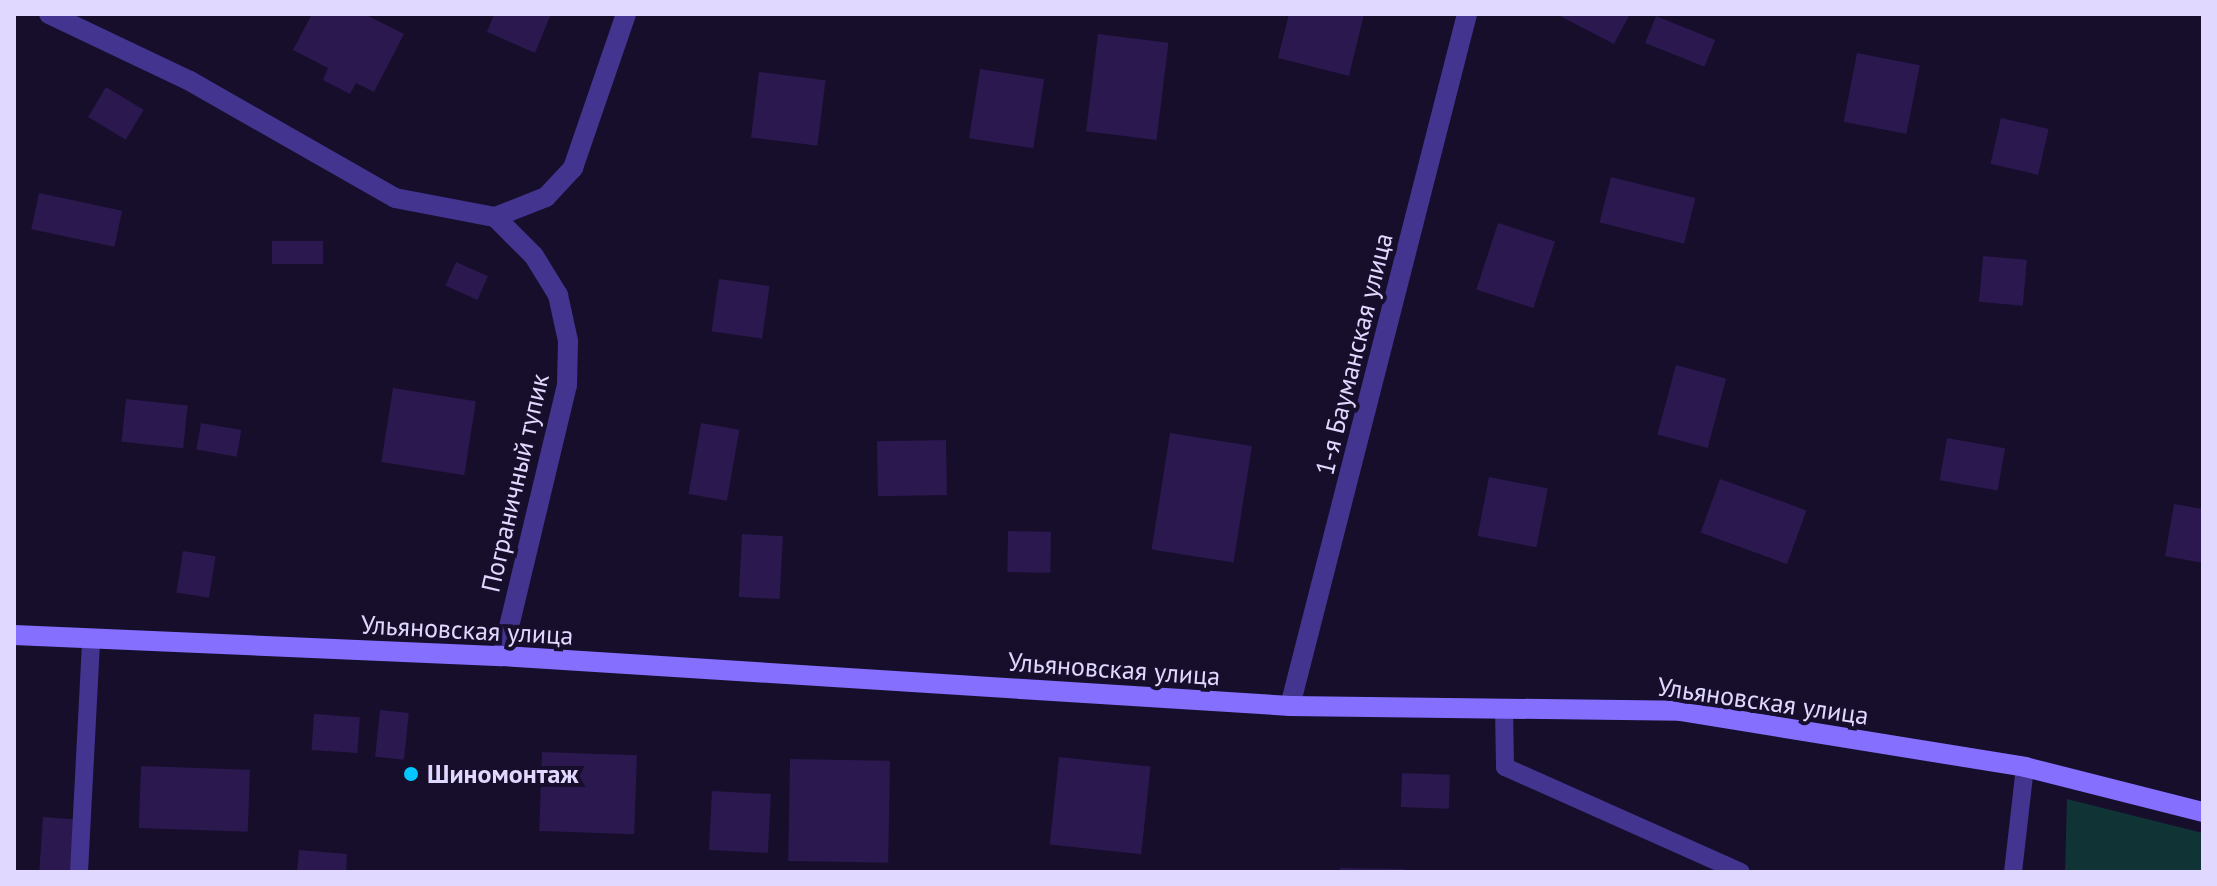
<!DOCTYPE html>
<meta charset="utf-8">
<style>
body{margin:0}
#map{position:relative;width:2217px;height:886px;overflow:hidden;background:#160e2b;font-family:"PT Sans",sans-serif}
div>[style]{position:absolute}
.green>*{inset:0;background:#103336}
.building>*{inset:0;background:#2a184f;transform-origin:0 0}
.lane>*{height:18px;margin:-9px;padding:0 9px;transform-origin:9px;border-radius:9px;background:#43348f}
.street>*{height:20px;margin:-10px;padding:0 10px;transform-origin:10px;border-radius:10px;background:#43348f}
.secondary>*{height:20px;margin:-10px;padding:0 10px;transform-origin:10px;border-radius:10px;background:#846fff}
.dots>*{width:22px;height:22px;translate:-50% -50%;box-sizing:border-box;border:4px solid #160e2b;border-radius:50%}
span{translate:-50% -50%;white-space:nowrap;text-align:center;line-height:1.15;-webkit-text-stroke:8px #160e2b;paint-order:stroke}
.street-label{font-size:26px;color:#e1d8ff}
.poi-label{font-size:26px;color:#e1d8ff;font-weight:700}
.left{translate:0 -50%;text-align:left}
.frame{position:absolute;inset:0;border:16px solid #e1d8ff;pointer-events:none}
</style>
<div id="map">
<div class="green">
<i style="clip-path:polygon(2067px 799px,2203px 833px,2203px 872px,2065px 872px)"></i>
</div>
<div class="building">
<i style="clip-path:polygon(312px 14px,364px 14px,404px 34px,374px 92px,356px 83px,350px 94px,323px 80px,328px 68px,293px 50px)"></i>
<i style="clip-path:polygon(494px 14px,551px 14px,535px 53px,487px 32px)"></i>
<i style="clip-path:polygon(1289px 14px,1364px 14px,1349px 76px,1278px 58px)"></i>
<i style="clip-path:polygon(1556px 14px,1630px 14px,1614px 44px)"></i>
<i style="left:1656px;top:16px;width:64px;height:29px;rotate:22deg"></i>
<i style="left:1098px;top:34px;width:71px;height:98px;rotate:7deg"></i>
<i style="left:1857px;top:53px;width:64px;height:70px;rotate:11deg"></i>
<i style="left:980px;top:69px;width:65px;height:70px;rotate:9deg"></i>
<i style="left:759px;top:72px;width:67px;height:66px;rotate:7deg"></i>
<i style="left:106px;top:87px;width:44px;height:35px;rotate:31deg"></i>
<i style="left:2001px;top:118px;width:49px;height:47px;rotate:13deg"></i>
<i style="left:1611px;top:177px;width:87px;height:47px;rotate:14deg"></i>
<i style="left:39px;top:193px;width:85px;height:37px;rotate:12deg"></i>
<i style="left:1498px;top:223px;width:60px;height:70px;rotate:18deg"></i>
<i style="left:272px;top:241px;width:51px;height:23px"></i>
<i style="left:1983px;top:256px;width:44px;height:46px;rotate:5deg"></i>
<i style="left:456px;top:262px;width:35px;height:26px;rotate:24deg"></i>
<i style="left:719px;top:279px;width:51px;height:53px;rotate:8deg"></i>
<i style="left:1676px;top:365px;width:52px;height:72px;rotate:15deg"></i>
<i style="left:393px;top:388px;width:84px;height:75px;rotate:9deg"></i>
<i style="left:126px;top:399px;width:62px;height:43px;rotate:6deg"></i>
<i style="left:201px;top:423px;width:41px;height:27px;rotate:10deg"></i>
<i style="left:701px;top:423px;width:39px;height:72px;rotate:10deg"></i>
<i style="left:1170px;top:433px;width:83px;height:118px;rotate:9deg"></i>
<i style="left:1947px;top:438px;width:59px;height:43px;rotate:10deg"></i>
<i style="left:946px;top:440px;width:55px;height:69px;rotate:89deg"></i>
<i style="left:1489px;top:477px;width:60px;height:60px;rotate:11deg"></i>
<i style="left:1720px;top:479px;width:92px;height:57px;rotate:20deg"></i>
<i style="clip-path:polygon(2174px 504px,2203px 509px,2203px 563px,2165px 556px)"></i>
<i style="left:1008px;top:531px;width:43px;height:41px;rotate:1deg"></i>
<i style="left:742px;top:534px;width:41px;height:63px;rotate:3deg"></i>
<i style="left:183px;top:551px;width:33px;height:42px;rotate:9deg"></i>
<i style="left:380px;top:710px;width:29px;height:47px;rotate:6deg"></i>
<i style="left:314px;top:714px;width:46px;height:36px;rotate:4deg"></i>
<i style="left:542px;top:752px;width:95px;height:79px;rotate:2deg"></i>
<i style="left:1059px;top:757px;width:92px;height:88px;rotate:6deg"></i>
<i style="left:790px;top:759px;width:100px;height:102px;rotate:1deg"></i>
<i style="left:141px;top:766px;width:109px;height:62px;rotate:2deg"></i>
<i style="left:1402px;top:773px;width:48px;height:34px;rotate:2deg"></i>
<i style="left:712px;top:791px;width:59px;height:59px;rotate:3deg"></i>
<i style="left:43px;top:817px;width:31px;height:54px;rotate:4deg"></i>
<i style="clip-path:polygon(299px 850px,347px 854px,346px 872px,297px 872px)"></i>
<i style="clip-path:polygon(1340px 868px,1405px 869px,1405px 872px,1340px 872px)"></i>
</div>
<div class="lane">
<i style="left:1504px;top:709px;width:58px;rotate:89deg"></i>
<i style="left:1505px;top:767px;width:258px;rotate:24deg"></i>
<i style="left:79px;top:872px;width:231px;rotate:-87deg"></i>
<i style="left:2013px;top:872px;width:106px;rotate:-83.5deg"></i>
</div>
<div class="street">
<i style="left:49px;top:14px;width:156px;rotate:25.4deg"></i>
<i style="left:190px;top:81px;width:236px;rotate:29.7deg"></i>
<i style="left:395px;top:198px;width:102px;rotate:10.8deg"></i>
<i style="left:495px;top:217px;width:55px;rotate:45deg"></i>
<i style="left:534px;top:256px;width:46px;rotate:58.4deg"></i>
<i style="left:558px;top:295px;width:47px;rotate:77.7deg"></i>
<i style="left:568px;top:341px;width:44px;rotate:91.3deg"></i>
<i style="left:567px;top:385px;width:279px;rotate:103.5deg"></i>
<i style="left:495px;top:217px;width:55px;rotate:-21.4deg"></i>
<i style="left:546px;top:197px;width:40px;rotate:-47deg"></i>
<i style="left:573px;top:168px;width:163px;rotate:-71deg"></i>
<i style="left:1290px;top:706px;width:714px;rotate:-75.65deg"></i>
</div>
<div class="secondary">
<i style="left:14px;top:635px;width:488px;rotate:2.5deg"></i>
<i style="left:502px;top:656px;width:790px;rotate:3.63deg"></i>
<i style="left:1290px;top:706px;width:390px;rotate:0.7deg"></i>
<i style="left:1680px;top:711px;width:350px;rotate:9.2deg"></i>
<i style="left:2025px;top:767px;width:184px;rotate:14.2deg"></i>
</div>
<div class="dots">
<i style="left:411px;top:774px;background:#04c7ff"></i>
</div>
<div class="street-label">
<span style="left:1354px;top:354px;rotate:-76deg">1-я Бауманская улица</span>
<span style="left:515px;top:483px;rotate:-77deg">Пограничный тупик</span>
<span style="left:467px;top:630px;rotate:3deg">Ульяновская улица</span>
<span style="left:1114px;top:669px;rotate:4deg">Ульяновская улица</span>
<span style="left:1763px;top:701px;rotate:8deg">Ульяновская улица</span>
</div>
<div class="poi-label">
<span class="left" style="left:427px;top:774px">Шиномонтаж</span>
</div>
<div class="frame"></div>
</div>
